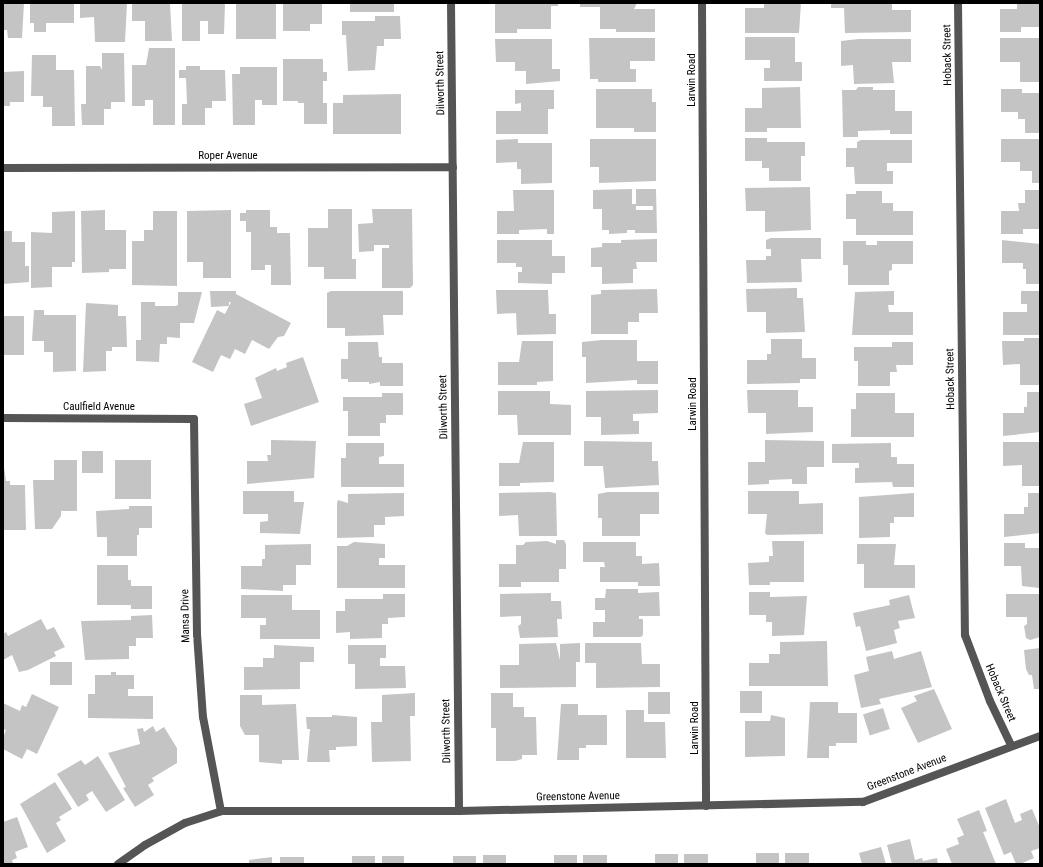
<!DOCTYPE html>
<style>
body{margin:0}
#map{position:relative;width:1043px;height:867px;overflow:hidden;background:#fff;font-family:"Roboto Condensed",sans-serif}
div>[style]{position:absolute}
.building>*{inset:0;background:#c4c4c4;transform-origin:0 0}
.street>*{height:8px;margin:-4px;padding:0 4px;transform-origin:4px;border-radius:4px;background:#555}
span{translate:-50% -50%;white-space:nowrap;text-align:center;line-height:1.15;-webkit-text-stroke:4px #fff;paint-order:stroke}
.street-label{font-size:11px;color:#000}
.frame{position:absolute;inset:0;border:4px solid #000;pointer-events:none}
</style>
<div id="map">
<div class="building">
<i style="clip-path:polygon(3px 3px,24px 3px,22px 38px,8px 38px,7px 30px,3px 30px)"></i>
<i style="clip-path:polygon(30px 3px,74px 3px,74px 23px,46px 23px,46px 32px,34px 32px,34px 23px,30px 23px)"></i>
<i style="clip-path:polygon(80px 3px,127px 3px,125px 42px,95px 42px,94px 17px,80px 18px)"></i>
<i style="clip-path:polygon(132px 3px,170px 3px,172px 41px,145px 41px,145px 21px,132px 21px)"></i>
<i style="clip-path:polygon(182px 3px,225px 3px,224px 34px,208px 34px,208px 21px,200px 21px,200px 41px,182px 41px)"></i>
<i style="left:236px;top:3px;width:40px;height:36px"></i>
<i style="clip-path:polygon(283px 3px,322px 3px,322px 24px,310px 24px,310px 31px,283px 31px)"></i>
<i style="left:350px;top:3px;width:44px;height:9px"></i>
<i style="clip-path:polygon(495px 3px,558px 3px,558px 6px,551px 6px,551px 29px,517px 29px,517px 33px,495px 33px)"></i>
<i style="clip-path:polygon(580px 3px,637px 3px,634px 9px,655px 9px,655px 32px,616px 32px,616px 29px,600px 29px,600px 7px,580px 7px)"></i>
<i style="clip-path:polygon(764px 3px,801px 3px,799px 33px,745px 33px,745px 8px,764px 8px)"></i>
<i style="clip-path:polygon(831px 3px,892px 3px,892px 10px,911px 10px,911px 32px,845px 33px,844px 8px,831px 8px)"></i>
<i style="clip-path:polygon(1017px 3px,1040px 3px,1040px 27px,1021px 27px,1021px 32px,1000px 32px,1000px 9px,1017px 9px)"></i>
<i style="clip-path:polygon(375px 16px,400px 16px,401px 39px,384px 39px,384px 46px,377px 46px,375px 70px,348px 71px,346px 35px,342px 35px,342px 21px,375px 21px)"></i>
<i style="clip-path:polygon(745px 37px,795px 37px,795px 62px,802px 62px,802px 81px,764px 81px,764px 68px,770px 68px,770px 60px,745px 60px)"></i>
<i style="clip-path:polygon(589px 38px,655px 38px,655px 61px,630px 61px,630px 69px,636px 69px,636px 82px,598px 82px,598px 79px,590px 79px)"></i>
<i style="clip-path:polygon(1000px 38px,1040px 38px,1040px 82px,1020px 82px,1020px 62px,1000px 62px)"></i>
<i style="clip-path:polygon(495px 39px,552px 39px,552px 69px,560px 69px,560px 81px,526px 84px,526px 71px,515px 71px,515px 62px,496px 62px)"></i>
<i style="clip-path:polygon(859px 39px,911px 39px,911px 62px,892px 62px,894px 83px,854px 84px,853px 65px,841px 66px,841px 41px)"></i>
<i style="clip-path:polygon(149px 48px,175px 48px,175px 125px,153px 125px,153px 100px,145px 100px,145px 106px,132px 106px,132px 65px,146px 65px)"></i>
<i style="clip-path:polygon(102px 53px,124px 53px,125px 102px,111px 102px,111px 109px,104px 109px,104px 125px,82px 125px,81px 104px,86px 104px,86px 66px,100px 66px,102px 70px)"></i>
<i style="clip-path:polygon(32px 55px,56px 55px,56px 70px,74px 70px,75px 126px,52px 126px,52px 107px,43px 107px,43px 96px,31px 96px)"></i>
<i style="clip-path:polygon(283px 59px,323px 59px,323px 72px,327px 72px,327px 81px,323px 81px,323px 103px,327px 103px,327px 124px,304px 124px,304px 103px,298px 103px,298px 101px,283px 101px)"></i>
<i style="clip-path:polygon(186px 66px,200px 66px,200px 70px,225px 70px,226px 101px,212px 101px,212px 108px,205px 108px,205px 125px,182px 125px,182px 104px,187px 104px,186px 78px,179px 78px,179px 70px,186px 70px)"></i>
<i style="clip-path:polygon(240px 67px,277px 67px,277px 105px,262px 105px,262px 100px,255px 100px,255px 125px,233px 125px,232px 74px,240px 74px)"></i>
<i style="clip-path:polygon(24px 71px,24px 102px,10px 102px,10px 106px,3px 106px,3px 72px)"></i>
<i style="clip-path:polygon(800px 87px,801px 128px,767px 128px,767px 132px,745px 132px,745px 108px,762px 108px,762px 88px)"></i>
<i style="clip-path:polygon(858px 87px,873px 87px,873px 90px,895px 90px,895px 111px,912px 111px,912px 134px,890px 134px,890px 130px,858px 131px,858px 137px,843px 137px,842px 90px,856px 90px)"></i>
<i style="clip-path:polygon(596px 89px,652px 89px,652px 102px,656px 102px,656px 132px,634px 132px,634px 128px,596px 128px)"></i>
<i style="clip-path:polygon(1001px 89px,1022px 89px,1022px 93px,1040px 93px,1040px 133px,1025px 133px,1025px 119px,1018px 119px,1018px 112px,1001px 112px)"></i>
<i style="clip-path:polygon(515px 90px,554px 90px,554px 109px,548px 109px,548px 134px,496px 134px,496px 111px,521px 111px,521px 103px,515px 104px)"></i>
<i style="clip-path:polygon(401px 94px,401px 134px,333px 134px,333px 103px,343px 103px,343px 95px)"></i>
<i style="clip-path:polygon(745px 138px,767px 138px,767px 142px,805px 142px,805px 156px,801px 156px,801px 181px,769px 181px,769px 168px,762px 168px,762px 161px,745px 161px)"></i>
<i style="clip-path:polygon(518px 139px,518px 143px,552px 143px,552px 183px,521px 184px,521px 169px,517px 169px,517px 162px,496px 163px,496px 140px)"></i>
<i style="clip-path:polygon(590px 139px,656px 139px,656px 181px,599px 183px,599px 167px,590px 167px)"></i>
<i style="clip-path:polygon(1001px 139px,1040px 139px,1040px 183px,1032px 183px,1032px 171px,1020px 171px,1020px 162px,1001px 162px)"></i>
<i style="clip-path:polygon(861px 140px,912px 140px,912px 163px,887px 163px,887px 171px,893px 171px,893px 184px,855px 184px,854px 167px,846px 167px,846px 148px,857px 148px,857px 142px)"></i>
<i style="clip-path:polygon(810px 187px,811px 230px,765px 232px,765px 211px,746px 211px,745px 188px)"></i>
<i style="clip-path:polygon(evenodd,632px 189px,632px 204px,636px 204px,636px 189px,656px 189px,657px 233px,635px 233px,635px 230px,627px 230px,627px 233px,609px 234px,609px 230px,602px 230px,602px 209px,593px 209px,593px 190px,632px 189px,636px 206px,653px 206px,653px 210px,636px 210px,636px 206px)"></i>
<i style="clip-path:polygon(513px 190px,554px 190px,554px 234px,547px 234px,547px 229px,519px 230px,519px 234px,497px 234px,497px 211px,514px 211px)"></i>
<i style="clip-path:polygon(1025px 190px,1040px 190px,1040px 229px,1023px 229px,1023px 234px,1001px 234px,1001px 211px,1019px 211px,1018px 203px,1025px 203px)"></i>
<i style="clip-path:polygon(856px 191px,882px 191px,882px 203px,893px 203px,893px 211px,913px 211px,913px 235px,856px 235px,856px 219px,846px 219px,846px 194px,856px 194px)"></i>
<i style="clip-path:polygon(328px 209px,352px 209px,352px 259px,356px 259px,356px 279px,324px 279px,324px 267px,308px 267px,308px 228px,328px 228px)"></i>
<i style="clip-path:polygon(372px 209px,412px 209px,413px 285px,410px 288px,382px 288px,382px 248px,389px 248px,389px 245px,374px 245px,374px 251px,359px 252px,358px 224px,373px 223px)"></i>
<i style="clip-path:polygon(105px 210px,105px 230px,126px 230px,126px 269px,109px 269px,109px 272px,82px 273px,81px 211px)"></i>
<i style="clip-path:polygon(231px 210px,231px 278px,203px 278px,203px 262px,187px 262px,187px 211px)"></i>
<i style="clip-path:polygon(246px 210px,270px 210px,270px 227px,277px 227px,277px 233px,290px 233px,291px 285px,271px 285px,271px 265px,265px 265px,265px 270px,251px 270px,251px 232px,246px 232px,246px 221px,240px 221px,240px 213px,246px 213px)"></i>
<i style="clip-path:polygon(75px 211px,75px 262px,72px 262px,72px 267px,52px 267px,52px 287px,31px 288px,31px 232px,52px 233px,52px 212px)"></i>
<i style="clip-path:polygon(153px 211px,177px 211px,177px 286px,132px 285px,132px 241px,144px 241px,144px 230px,153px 230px)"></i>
<i style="clip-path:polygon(3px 231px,12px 231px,12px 242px,25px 242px,25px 266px,29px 266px,29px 282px,3px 284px)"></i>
<i style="clip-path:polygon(771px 238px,821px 238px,821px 259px,801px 259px,802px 282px,747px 283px,746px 260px,766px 260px,766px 256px,771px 256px,771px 249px,766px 249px,766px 240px)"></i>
<i style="clip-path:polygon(657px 239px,657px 262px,636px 262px,637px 269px,633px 269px,633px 283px,602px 284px,602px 267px,591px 267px,591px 248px,602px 247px,602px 243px,621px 243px,621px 240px)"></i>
<i style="clip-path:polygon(497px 240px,552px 240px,552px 256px,565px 256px,565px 273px,552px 273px,552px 284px,518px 283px,518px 272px,522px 272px,522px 267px,516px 267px,516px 263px,497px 263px)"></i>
<i style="clip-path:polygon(1002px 240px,1040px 244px,1040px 284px,1026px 284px,1026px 269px,1023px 269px,1023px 263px,1002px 263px)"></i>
<i style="clip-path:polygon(843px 241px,866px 241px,866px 245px,877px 245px,877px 241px,913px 241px,913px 264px,892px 264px,892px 270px,889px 271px,889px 285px,848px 285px,848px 265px,843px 265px)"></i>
<i style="clip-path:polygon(797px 288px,797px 298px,803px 298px,805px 332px,766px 333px,766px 312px,747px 312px,746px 289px)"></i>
<i style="clip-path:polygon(657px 289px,658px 313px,639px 313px,639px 322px,628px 322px,628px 334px,591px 334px,591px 295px,601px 294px,601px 290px)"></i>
<i style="clip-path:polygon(496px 290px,548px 290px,549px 314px,556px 314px,556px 334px,517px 335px,516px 313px,497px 314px)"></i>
<i style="clip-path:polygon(210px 291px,236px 291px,236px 294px,291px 323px,284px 336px,278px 337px,269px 349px,252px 340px,245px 354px,235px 349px,230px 359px,221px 355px,213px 372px,192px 362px,217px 310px,225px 314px,231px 302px,229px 302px,229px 306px,211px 307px)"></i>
<i style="clip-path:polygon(331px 291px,403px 291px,403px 315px,383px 315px,384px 335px,345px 336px,345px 328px,327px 328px,327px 293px)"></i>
<i style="clip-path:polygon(894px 291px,894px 305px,888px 305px,889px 312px,913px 312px,913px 335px,852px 335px,855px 292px)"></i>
<i style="clip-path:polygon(1021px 291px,1040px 291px,1040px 335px,1003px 335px,1003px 312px,1027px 312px,1027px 304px,1021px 304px)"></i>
<i style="clip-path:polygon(178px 292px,202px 292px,194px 323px,180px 323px,180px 338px,167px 337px,167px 344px,160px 344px,159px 362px,136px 361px,136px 340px,141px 340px,141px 302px,155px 302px,155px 306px,175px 306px,178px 305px)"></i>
<i style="clip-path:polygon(86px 303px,118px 305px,118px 316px,126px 316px,127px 347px,112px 347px,112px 351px,106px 351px,106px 371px,83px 372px)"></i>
<i style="clip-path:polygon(34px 310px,44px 310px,44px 315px,76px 315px,76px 371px,53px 372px,53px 352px,44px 352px,44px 341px,32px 341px)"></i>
<i style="left:24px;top:316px;width:39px;height:21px;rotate:90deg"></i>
<i style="clip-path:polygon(1024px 338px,1040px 338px,1040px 385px,1020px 385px,1020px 364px,1003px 365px,1002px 341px,1024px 341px)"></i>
<i style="clip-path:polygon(771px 339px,802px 339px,802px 358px,816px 358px,816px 379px,800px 379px,800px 383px,747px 384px,747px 360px,767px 360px,767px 354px,771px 354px)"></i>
<i style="clip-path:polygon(602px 340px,637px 340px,637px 361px,658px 361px,658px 384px,637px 384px,637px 380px,586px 383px,586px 357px,582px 357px,582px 342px)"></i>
<i style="clip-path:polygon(522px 341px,553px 341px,553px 381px,537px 382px,537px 385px,498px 385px,498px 362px,519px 362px)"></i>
<i style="clip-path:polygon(348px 342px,378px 342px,379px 357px,382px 357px,382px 363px,403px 363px,403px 386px,380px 386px,380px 382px,369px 384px,369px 382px,348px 382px,348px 379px,341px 379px,341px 359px,348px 359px)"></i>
<i style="clip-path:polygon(892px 342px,913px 342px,913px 365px,896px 365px,897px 372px,890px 372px,890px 386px,858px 386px,858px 361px,854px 361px,854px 347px,892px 347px)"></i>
<i style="clip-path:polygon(303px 357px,319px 402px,251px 426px,244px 404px,262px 398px,255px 378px,276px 368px,277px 371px,287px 367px,286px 363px)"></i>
<i style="clip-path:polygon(658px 390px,658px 413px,633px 414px,633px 421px,639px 421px,639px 434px,601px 435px,601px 417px,586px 417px,586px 391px)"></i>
<i style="clip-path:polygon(747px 390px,798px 390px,798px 407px,813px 407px,813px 432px,766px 434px,766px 413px,748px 413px)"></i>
<i style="clip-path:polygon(498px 391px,550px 391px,550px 404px,571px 405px,571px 435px,518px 435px,517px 415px,498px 415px)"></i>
<i style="clip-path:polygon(1027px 392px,1040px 392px,1040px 432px,1003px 436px,1003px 413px,1024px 413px,1024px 407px,1027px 407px)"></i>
<i style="clip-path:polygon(382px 393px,403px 393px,403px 415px,386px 415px,386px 423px,380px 423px,380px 436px,348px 436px,348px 411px,343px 411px,343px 397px,382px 397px)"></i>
<i style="clip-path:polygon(856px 393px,895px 393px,895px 413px,914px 413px,914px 437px,851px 437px,851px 409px,856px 409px)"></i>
<i style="clip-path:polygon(271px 440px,316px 441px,314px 478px,247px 484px,247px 461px,268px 461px,267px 455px,271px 455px)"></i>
<i style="clip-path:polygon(765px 440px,824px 441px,824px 467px,807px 467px,807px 484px,792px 484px,792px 479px,769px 480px,769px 484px,748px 485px,748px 462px,765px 462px)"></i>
<i style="clip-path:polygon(584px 441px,652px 442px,652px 461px,658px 461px,659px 485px,605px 488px,603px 466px,584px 466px)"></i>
<i style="clip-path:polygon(523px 442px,554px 442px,554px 482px,520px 483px,520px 486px,499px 486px,499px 463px,519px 463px)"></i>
<i style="clip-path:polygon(1003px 442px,1040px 442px,1040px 486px,1022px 486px,1022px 465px,1003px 466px)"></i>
<i style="clip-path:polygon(346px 443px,384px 443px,384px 456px,379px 457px,379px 464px,404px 464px,404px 487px,341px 487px,341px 458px,346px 458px)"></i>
<i style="clip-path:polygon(891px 443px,891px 457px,897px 457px,897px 464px,914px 464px,914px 487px,893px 487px,892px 482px,855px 483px,855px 468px,859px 468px,859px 463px,832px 463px,832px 444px)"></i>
<i style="left:82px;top:451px;width:21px;height:22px"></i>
<i style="clip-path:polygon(54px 460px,77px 460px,77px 511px,61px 511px,61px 516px,52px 529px,35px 529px,33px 480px,54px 480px)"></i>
<i style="left:115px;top:460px;width:36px;height:39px"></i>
<i style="clip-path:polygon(3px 461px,6px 481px,10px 481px,10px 485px,25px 485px,26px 530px,3px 530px)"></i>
<i style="clip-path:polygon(243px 491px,294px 491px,294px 502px,304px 502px,300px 534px,260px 533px,260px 522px,268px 521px,268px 514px,243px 514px)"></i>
<i style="clip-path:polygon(748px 491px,799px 491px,799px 504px,823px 503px,823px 534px,767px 535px,765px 533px,767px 514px,748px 514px)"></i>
<i style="clip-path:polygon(550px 492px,556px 493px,557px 536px,519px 536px,518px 515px,499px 516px,499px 493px)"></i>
<i style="clip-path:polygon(608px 492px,659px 492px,659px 514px,640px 514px,640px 536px,602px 536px,602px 518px,598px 518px,598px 494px)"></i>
<i style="clip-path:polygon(404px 493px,404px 516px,385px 517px,385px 525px,374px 525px,374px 537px,337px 538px,337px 503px,338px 500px,348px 503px,348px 494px)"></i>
<i style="clip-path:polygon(914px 493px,914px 517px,894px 517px,894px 523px,890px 523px,890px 537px,859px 538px,859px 497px)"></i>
<i style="clip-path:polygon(1028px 493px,1040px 493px,1040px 533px,1004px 537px,1004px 514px,1024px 514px,1024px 507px,1028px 507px)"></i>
<i style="clip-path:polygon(129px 506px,152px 506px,152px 528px,139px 528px,139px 535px,137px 535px,137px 556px,107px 556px,107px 537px,97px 537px,96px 511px,129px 509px)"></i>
<i style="clip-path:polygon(556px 540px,564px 540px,566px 544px,566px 569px,559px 569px,559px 582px,521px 582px,521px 587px,499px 587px,499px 564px,516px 564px,516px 545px,523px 545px,526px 542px,547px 541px,556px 544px)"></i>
<i style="clip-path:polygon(772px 541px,804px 541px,804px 582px,770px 582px,770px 585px,749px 585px,748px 563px,769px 562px,769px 556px,773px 556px)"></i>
<i style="clip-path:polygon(354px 542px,385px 544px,385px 558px,379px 558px,379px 565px,405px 565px,405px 588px,337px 588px,337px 546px,347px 546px)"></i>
<i style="clip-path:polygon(583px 542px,636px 542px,636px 556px,642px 556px,642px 564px,659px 563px,660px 586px,638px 586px,638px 582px,600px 582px,600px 567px,605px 567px,604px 562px,583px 562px)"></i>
<i style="clip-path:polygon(1004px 543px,1025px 543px,1025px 548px,1040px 548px,1039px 588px,1022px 586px,1021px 566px,1004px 566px)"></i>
<i style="clip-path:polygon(311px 544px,311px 565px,296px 565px,296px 585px,283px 585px,283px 591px,241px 589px,241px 566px,262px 566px,262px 559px,265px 559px,265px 545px)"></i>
<i style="clip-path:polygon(857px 544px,896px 544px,894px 565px,915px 565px,915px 588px,864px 588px,864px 564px,857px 564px)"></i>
<i style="clip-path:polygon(97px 565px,128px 565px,128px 580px,131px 580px,131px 586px,152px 586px,152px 609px,131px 609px,131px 605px,97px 605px)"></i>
<i style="clip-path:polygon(606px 589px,638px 589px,638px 593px,659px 592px,660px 616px,639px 616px,639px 619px,643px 619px,643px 635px,641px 637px,593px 637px,593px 622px,605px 622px,605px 610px,595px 610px,595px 598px,605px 598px)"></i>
<i style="clip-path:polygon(749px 592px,770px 592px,770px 597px,807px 596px,804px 635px,772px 636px,772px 622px,766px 622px,766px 615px,749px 615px)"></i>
<i style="clip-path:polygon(551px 593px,551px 601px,561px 601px,562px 619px,557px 619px,558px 637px,520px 638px,518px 626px,521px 624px,521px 616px,500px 617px,500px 594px)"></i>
<i style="clip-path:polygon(383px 594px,405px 594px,405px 617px,388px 618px,388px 624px,382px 624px,382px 638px,350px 639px,350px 632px,336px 633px,336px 611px,345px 611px,345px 599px,383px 599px)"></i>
<i style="clip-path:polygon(1006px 594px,1040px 594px,1040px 637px,1030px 640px,1026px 638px,1024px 626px,1027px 624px,1027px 617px,1006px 617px)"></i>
<i style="clip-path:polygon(241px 595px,292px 595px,292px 610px,320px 610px,320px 639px,260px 639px,260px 625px,266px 625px,266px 618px,241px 618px)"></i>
<i style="clip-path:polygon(909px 595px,915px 618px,898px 621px,900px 628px,894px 630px,897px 643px,866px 651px,860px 626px,856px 627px,853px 613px,890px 605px,889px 600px)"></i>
<i style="clip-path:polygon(152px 615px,153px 638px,136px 638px,136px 646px,129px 646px,129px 659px,85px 660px,81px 621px,131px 620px,131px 616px)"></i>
<i style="clip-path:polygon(41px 619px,47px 630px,54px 627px,65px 647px,54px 652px,56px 656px,28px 670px,19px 672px,12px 655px,3px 660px,3px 634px,6px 632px,8px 636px)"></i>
<i style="clip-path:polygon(827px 641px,828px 686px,749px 686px,749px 663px,769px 663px,769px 654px,780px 654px,780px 642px)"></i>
<i style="clip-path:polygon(556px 643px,560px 660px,560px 644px,580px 643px,580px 662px,576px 662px,576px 687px,500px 688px,500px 665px,519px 665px,519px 644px)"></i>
<i style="clip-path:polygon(585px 643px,641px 643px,642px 664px,660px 664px,660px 687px,596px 688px,596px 663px,585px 663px)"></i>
<i style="clip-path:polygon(274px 645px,314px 647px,314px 662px,300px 662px,300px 689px,244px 690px,244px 667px,263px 667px,263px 658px,274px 658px)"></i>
<i style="clip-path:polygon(348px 645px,386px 645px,386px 658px,380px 658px,380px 666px,405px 666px,406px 688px,355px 689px,355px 664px,348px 664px)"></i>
<i style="clip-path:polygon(1040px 648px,1040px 689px,1034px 689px,1032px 675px,1029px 675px,1026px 669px,1024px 650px)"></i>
<i style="clip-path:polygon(892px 651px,894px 659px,921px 651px,932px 687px,879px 699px,881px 704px,861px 708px,854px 675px,869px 671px,866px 657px)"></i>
<i style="left:50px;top:662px;width:22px;height:23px"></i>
<i style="clip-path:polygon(111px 672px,116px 672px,116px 675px,134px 675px,134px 689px,128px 689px,128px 696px,153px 696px,153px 719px,88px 718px,88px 694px,95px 694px,95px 675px,111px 675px)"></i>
<i style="clip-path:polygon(934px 689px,952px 729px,918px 743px,901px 708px,917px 701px,914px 696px)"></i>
<i style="left:762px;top:691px;width:22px;height:22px;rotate:90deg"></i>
<i style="left:648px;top:692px;width:22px;height:22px"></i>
<i style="clip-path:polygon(415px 693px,415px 716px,410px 716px,411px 761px,372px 762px,371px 722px,382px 722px,382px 695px)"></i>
<i style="clip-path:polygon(491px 693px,513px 693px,513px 707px,524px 707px,524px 717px,536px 717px,537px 755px,522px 755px,522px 759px,515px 761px,496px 761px,496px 728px,491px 728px)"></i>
<i style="clip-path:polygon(32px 694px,59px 707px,37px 754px,27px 749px,22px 759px,3px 749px,3px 738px,6px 730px,3px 729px,3px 703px,20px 711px,22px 705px,26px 707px)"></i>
<i style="clip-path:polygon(240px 695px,262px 695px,262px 705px,296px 704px,299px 760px,282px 760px,282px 764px,259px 762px,259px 735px,245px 735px,240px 726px)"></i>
<i style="clip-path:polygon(810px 702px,838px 702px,838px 713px,857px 713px,857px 743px,836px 743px,836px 746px,829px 746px,829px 758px,807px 758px)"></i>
<i style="clip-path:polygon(561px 704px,578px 704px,578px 715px,607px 715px,607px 745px,586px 745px,586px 748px,579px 748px,579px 760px,557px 760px)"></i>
<i style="left:883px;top:708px;width:22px;height:21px;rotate:72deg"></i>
<i style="clip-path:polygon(626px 710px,644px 710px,644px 722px,665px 722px,666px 758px,626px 758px)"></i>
<i style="clip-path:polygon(332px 715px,357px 717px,357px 746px,336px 747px,336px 750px,329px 750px,330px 762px,307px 762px,310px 729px,307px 729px,306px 717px,332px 717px)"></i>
<i style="clip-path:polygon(771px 715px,785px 718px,785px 756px,745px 757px,745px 721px,770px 721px)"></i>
<i style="clip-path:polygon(153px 726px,156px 732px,164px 727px,177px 748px,177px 763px,152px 778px,154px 781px,148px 785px,154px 795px,135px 807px,123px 788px,126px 787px,108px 753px,140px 744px,137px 729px,143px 728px,144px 732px)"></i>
<i style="clip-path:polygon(98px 756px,125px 800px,106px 812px,92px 791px,86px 795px,89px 800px,78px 807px,57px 774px,81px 760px,85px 765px)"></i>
<i style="clip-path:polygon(55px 782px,72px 809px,59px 817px,61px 820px,56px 823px,66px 841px,47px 853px,20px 804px)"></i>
<i style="clip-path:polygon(1006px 799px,1015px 823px,1022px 820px,1020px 814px,1032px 809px,1040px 828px,1040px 848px,1031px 851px,1034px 858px,1020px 864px,1016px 864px,1011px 852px,1004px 855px,985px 808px)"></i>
<i style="clip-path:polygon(979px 810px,987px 831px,983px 832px,996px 864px,952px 864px,946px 849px,959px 844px,957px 838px,964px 835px,957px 819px)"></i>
<i style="clip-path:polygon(17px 817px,28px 847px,15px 852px,17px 858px,12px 860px,13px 864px,3px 864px,3px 822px)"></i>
<i style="clip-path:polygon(910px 839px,915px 860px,922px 858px,923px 861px,937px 858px,938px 864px,892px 864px,887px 845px)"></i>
<i style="clip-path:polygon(881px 847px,886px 864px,862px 864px,859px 853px)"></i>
<i style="left:779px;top:853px;width:11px;height:23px;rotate:90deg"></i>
<i style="left:785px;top:853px;width:24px;height:11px"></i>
<i style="left:655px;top:854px;width:23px;height:10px"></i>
<i style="left:684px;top:854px;width:24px;height:10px"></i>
<i style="left:483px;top:855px;width:23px;height:9px"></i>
<i style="left:554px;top:855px;width:23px;height:9px"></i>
<i style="left:583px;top:855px;width:24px;height:9px"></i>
<i style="left:352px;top:856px;width:23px;height:8px"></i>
<i style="left:382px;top:856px;width:22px;height:8px"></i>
<i style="left:453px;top:856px;width:23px;height:8px"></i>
<i style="clip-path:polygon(272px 857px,272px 864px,249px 864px,249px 860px)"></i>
<i style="left:280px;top:857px;width:24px;height:7px"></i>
</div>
<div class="street">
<i style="left:451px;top:3px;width:808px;rotate:89.43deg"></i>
<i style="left:702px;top:3px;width:803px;rotate:89.71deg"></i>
<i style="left:958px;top:3px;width:632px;rotate:89.37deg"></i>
<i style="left:965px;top:635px;width:71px;rotate:69.3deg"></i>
<i style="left:990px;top:701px;width:49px;rotate:64.5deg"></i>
<i style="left:3px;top:168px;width:450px;rotate:-0.1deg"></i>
<i style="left:3px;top:418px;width:191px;rotate:0.3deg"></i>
<i style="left:194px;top:419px;width:215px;rotate:89.2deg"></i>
<i style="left:197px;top:634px;width:83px;rotate:85.9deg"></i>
<i style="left:203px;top:717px;width:96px;rotate:79.2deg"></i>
<i style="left:118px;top:864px;width:33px;rotate:-35deg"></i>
<i style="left:145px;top:845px;width:46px;rotate:-28.8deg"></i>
<i style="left:185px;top:823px;width:38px;rotate:-18deg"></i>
<i style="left:221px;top:811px;width:238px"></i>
<i style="left:459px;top:811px;width:404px;rotate:-1.3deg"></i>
<i style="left:863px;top:802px;width:189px;rotate:-20.4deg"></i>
</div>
<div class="street-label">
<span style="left:948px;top:55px;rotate:-91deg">Hoback Street</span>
<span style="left:692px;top:80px;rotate:-90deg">Larwin Road</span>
<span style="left:441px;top:83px;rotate:-91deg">Dilworth Street</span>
<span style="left:228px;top:156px">Roper Avenue</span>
<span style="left:951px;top:379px;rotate:-91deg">Hoback Street</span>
<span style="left:693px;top:404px;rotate:-90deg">Larwin Road</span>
<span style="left:99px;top:407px">Caulfield Avenue</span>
<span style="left:444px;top:407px;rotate:-91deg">Dilworth Street</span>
<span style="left:186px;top:616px;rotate:-91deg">Mansa Drive</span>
<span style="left:1000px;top:693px;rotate:67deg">Hoback Street</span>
<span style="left:695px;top:728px;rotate:-90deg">Larwin Road</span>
<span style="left:447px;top:731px;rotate:-91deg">Dilworth Street</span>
<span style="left:907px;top:773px;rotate:-21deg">Greenstone Avenue</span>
<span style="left:578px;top:797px;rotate:-1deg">Greenstone Avenue</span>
</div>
<div class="frame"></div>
</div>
